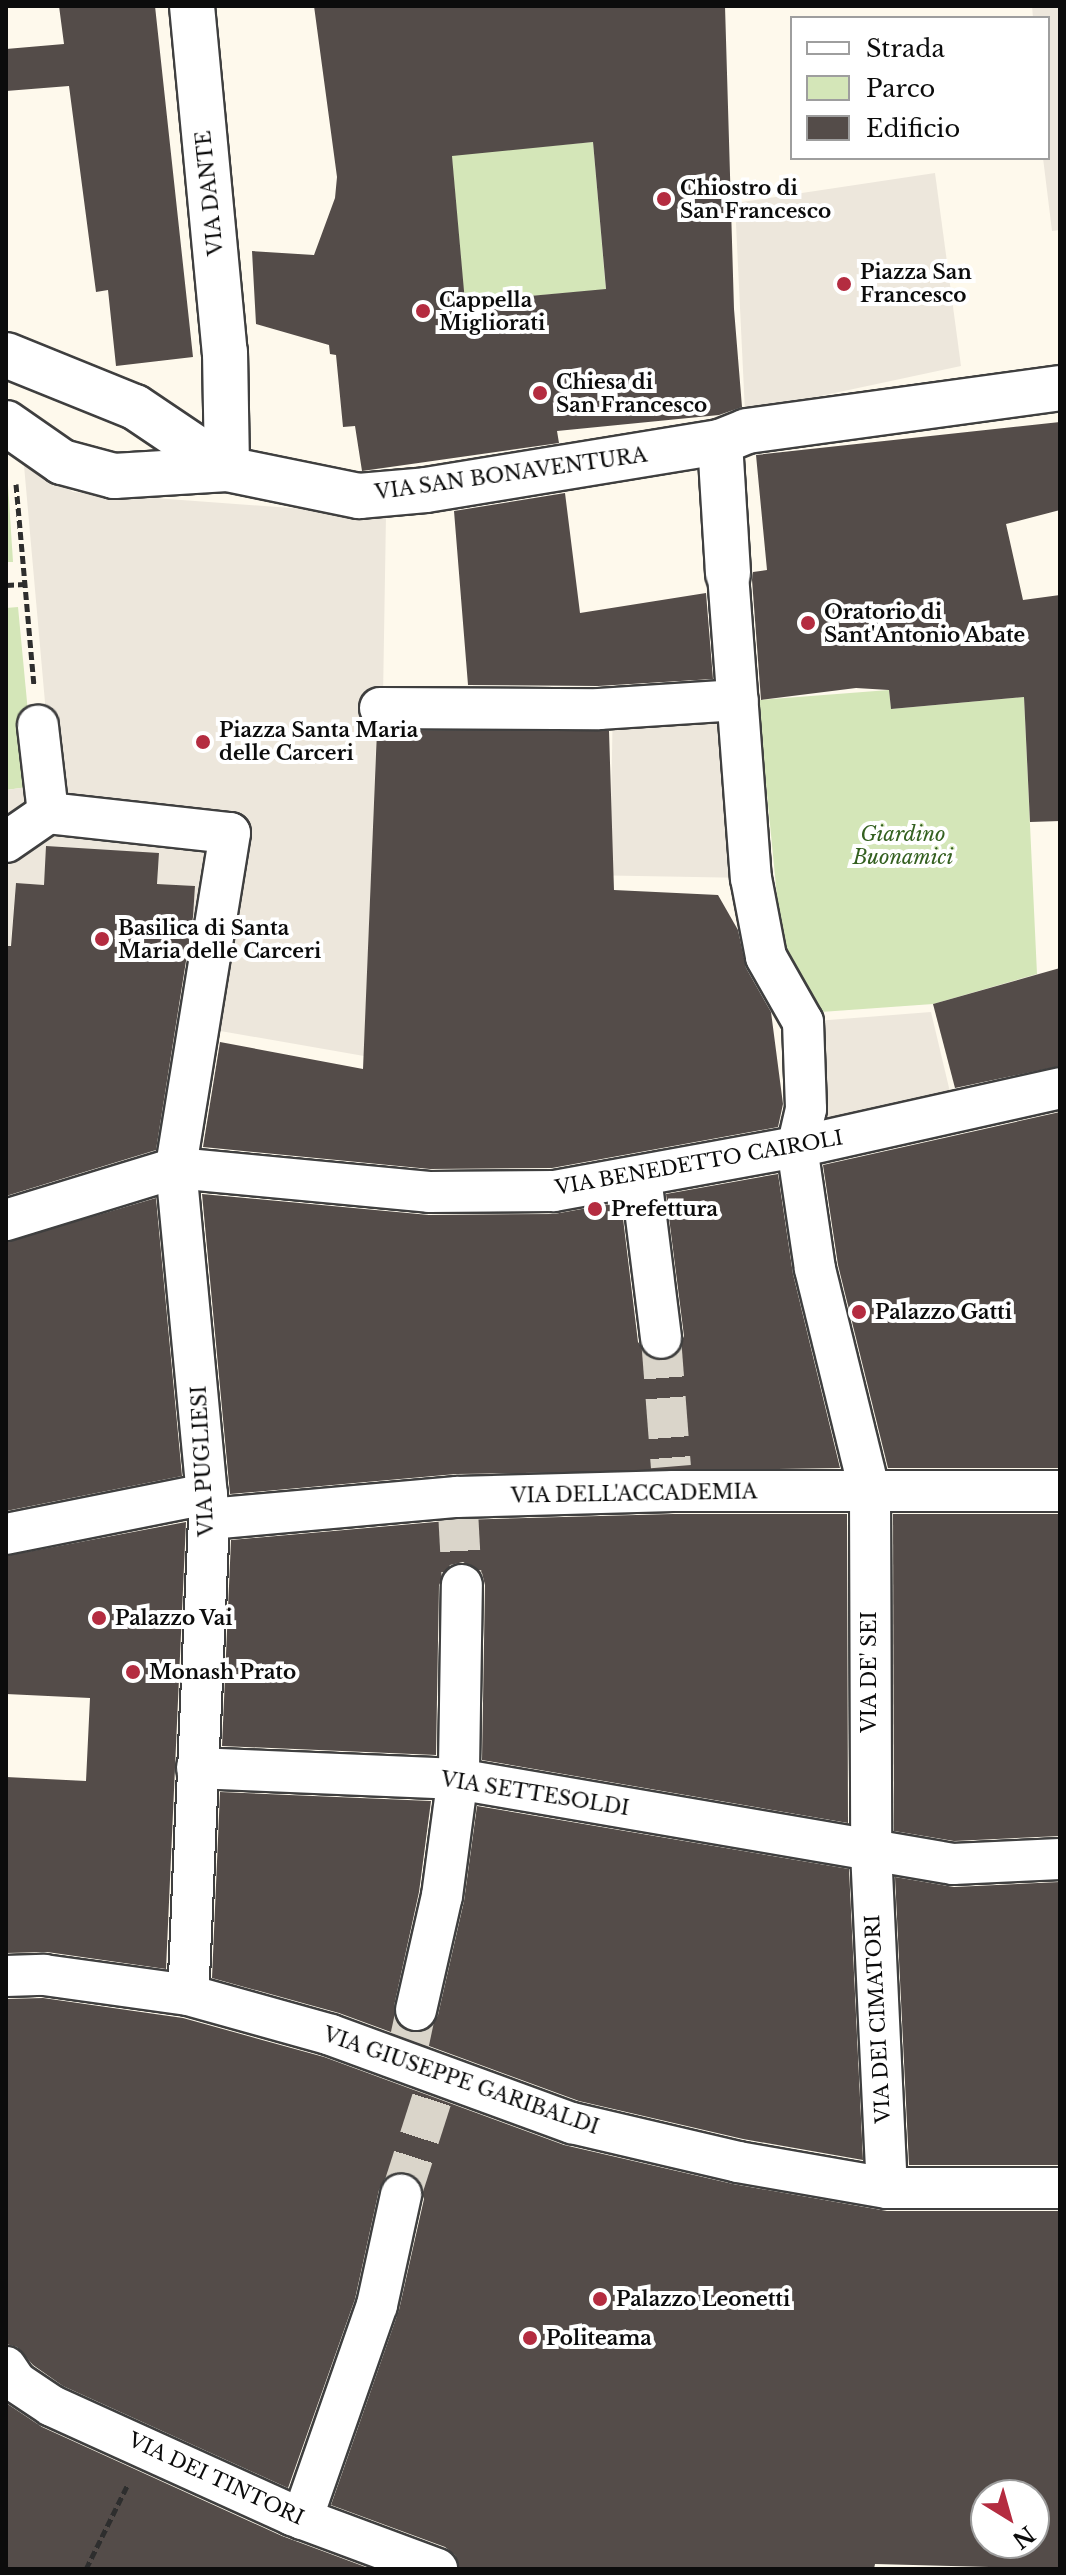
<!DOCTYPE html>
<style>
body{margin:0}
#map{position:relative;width:1066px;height:2575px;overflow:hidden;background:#fef9ec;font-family:"Libre Baskerville",serif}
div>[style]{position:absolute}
.green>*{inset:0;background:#d4e6b8;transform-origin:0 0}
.plaza>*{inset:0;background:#ede7dc;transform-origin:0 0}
.building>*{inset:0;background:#544c49}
.pedestrian-tunnel>*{height:40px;margin-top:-20px;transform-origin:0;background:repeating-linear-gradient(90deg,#dad5ca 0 40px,transparent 0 60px)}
.path>*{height:5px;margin-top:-2.5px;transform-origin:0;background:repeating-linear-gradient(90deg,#2e2e2e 0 8px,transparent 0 12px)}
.roads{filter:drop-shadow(2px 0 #3f3f3f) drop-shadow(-2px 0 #3f3f3f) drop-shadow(0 2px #3f3f3f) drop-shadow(0 -2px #3f3f3f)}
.pedestrian>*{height:40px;margin:-20px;padding:0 20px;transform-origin:20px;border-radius:20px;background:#fff}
.minor>*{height:44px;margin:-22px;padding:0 22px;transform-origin:22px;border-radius:22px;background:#fff}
.dots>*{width:22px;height:22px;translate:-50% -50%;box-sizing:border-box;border:4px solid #fff;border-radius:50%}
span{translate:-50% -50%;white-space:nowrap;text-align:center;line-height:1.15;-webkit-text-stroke:8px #fff;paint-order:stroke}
.poi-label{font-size:20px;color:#0c0c0c;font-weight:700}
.left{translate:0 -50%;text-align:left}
.street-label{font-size:20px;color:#0c0c0c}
.park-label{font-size:20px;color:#346020;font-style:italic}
.frame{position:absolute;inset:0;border:8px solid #0c0c0c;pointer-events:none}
.legend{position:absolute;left:790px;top:16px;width:260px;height:144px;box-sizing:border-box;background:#fff;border:2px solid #9e9e9e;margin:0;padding:10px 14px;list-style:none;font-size:24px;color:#0c0c0c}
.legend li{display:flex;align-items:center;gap:16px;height:40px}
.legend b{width:40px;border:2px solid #9e9e9e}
.north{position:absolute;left:970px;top:2479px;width:80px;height:80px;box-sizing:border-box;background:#fff;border:2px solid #9e9e9e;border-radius:50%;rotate:143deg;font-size:22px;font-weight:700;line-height:32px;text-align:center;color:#0c0c0c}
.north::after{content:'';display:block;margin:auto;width:28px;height:36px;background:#b42c40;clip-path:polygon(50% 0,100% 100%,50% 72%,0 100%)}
</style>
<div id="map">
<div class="green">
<i style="left:593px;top:142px;width:148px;height:142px;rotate:85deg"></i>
<i style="clip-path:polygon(6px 454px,13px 562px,6px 562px)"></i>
<i style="clip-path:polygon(18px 607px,35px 786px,6px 790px,6px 608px)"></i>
<i style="clip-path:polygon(889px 690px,891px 709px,1024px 697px,1037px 974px,933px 1004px,821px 1012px,797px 980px,781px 938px,758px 700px)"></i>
</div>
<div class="plaza">
<i style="clip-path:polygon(1032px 6px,1060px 6px,1060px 230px,1052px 231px,1043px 158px,1048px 158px,1048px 18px,1033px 18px)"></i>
<i style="clip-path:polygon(935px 173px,961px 366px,745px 412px,735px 203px)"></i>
<i style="clip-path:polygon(23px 454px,73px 492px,386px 515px,383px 697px,377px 720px,364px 1056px,209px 1029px,192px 1156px,137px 1165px,147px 1002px,187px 1004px,195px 886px,157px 884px,159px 854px,44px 885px,16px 883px,6px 993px,6px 790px,35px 786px,47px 725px)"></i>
<i style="left:754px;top:699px;width:179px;height:141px;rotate:91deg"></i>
<i style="clip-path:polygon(931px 1012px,955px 1113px,797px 1147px,803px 1022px)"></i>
</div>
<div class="building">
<i style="clip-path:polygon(59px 6px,155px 6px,193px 357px,116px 366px,108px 290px,96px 292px,69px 86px,6px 91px,6px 49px,64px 44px)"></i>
<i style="clip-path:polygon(evenodd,314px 6px,725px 6px,734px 309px,742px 407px,719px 415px,557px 431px,559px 443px,362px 471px,355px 426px,343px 427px,336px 355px,330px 354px,329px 345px,256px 324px,252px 251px,314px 255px,335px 198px,337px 177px,314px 6px,593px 142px,606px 289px,465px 302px,452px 156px,593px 142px)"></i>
<i style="clip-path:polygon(1060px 422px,1060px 510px,1006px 524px,1023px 600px,1060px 595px,1060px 821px,1030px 822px,1024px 697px,891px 709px,889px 690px,856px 688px,761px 700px,752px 580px,753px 572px,767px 570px,756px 455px)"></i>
<i style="clip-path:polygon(565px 493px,580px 613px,706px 593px,713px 679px,598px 686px,468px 685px,454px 511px)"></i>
<i style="clip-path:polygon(377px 730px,609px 731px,614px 890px,718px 895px,738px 930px,746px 968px,771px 1012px,783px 1104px,778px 1127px,552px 1168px,430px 1169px,203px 1147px,220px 1042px,363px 1069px)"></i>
<i style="clip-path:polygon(46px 846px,159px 853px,157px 884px,195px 886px,193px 917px,156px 1150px,6px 1196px,6px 946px,11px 946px,16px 883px,44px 885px)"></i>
<i style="clip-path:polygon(1060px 968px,1060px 1066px,955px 1088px,933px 1004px)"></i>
<i style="clip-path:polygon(1060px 1112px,1060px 1468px,888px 1468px,838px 1265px,823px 1165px)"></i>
<i style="clip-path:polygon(778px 1174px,793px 1274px,840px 1468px,456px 1474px,230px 1494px,202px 1194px,429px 1215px,554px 1214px,621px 1202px,638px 1342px,651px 1359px,663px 1361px,675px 1356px,684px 1336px,666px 1194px)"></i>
<i style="clip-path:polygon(156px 1198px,182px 1476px,6px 1511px,6px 1242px)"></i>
<i style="clip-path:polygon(673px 1514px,847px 1514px,848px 1823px,482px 1760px,485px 1585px,482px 1573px,463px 1562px,450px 1565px,439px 1585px,436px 1755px,222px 1746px,231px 1540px,458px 1520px)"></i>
<i style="clip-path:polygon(893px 1514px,1060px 1514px,1060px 1836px,954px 1841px,894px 1831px)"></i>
<i style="clip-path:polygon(186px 1522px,166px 1969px,47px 1952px,6px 1953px,6px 1777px,86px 1781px,90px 1698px,6px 1694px,6px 1556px)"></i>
<i style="clip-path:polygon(220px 1792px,431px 1801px,419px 1892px,394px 2006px,400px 2026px,412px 2032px,432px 2026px,438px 2015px,464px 1901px,477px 1806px,849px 1869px,863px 2160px,743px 2139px,579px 2101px,339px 2013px,212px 1978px)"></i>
<i style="clip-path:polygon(895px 1877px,954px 1887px,1060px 1882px,1060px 2165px,909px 2165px)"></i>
<i style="clip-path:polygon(evenodd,43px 1998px,183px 2018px,324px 2057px,564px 2145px,733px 2184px,887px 2211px,1060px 2211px,1060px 2569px,875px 2564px,874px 2569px,459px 2569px,455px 2555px,445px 2547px,331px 2505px,399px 2310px,424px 2199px,417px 2179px,405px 2172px,385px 2179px,379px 2190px,355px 2299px,288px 2488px,63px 2386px,33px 2365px,17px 2347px,6px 2344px,6px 1999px,43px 1998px,986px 2495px,1034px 2495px,1034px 2543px,986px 2543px,986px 2495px)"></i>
<i style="clip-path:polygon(6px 2403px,42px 2427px,282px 2536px,371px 2569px,6px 2569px)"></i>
</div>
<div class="pedestrian-tunnel">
<i style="left:661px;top:1338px;width:129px;rotate:85.6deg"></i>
<i style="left:458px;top:1511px;width:74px;rotate:86.9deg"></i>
<i style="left:408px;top:2048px;width:39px;rotate:-78deg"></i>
<i style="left:401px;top:2195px;width:111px;rotate:-72.2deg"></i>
</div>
<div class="path">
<i style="left:16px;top:484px;width:203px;rotate:84.9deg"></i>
<i style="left:6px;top:585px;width:19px;rotate:-3deg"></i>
<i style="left:86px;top:2569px;width:93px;rotate:-63.7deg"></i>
</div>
<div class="roads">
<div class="pedestrian">
<i style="left:728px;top:574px;width:305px;rotate:85.7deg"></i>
<i style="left:751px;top:878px;width:80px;rotate:79.2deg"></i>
<i style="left:766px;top:957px;width:75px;rotate:60.4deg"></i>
<i style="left:803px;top:1022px;width:87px;rotate:88deg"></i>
<i style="left:806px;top:1109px;width:39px;rotate:103deg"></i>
<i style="left:797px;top:1147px;width:123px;rotate:81.6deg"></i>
<i style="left:815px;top:1269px;width:231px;rotate:76.2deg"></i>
<i style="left:870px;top:1493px;width:358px;rotate:89.8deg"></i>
<i style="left:871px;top:1851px;width:337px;rotate:87.3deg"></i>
<i style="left:380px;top:708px;width:219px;rotate:0.3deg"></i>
<i style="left:599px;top:709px;width:139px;rotate:-3.7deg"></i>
<i style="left:48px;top:813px;width:183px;rotate:6.3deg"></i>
<i style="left:230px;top:833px;width:339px;rotate:99.2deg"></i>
<i style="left:176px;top:1168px;width:353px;rotate:84.6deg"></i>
<i style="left:209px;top:1519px;width:476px;rotate:92.5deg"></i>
<i style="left:6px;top:842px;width:51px;rotate:-34.6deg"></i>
<i style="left:48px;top:813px;width:88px;rotate:-96.6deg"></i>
<i style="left:641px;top:1177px;width:162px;rotate:82.9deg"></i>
<i style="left:6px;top:1220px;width:178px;rotate:-17deg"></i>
<i style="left:176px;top:1168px;width:254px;rotate:5.4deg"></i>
<i style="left:429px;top:1192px;width:125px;rotate:-0.5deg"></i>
<i style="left:554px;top:1191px;width:247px;rotate:-10.3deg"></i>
<i style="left:797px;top:1147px;width:270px;rotate:-12.6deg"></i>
<i style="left:209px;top:1519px;width:249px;rotate:-5.1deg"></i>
<i style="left:457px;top:1497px;width:216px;rotate:-1.6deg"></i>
<i style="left:673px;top:1491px;width:387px"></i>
<i style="left:6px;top:1534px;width:205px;rotate:-11.3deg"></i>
<i style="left:197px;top:1768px;width:260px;rotate:2.4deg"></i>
<i style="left:457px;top:1779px;width:503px;rotate:9.72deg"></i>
<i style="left:953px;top:1864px;width:107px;rotate:-2.7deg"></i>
<i style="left:6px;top:1976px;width:38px;rotate:-2deg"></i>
<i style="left:44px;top:1975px;width:145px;rotate:7.9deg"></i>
<i style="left:188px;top:1995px;width:148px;rotate:15.6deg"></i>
<i style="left:331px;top:2035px;width:257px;rotate:20.1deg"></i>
<i style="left:572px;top:2123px;width:171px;rotate:13.2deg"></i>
<i style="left:738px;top:2162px;width:151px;rotate:9.9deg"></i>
<i style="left:887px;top:2188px;width:173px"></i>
<i style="left:416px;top:2010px;width:117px;rotate:-77.2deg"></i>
<i style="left:442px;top:1896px;width:129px;rotate:-82.4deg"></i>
<i style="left:459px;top:1768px;width:183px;rotate:-89.1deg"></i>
<i style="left:6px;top:2367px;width:18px;rotate:56deg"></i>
<i style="left:16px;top:2382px;width:43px;rotate:33.7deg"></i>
<i style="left:52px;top:2406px;width:264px;rotate:24.4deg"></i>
<i style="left:292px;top:2515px;width:155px;rotate:20.4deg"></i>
<i style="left:302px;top:2519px;width:227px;rotate:-70.7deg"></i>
<i style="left:377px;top:2305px;width:113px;rotate:-77.7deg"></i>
</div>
<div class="minor">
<i style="left:192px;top:6px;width:348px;rotate:84.6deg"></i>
<i style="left:225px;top:352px;width:117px;rotate:89deg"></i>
<i style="left:6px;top:355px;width:139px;rotate:22deg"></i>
<i style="left:135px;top:407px;width:111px;rotate:34deg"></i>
<i style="left:6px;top:423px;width:68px;rotate:34.9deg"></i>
<i style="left:62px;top:462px;width:54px;rotate:15.1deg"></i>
<i style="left:114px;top:476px;width:113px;rotate:-3.5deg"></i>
<i style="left:227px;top:469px;width:135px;rotate:11.6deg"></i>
<i style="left:359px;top:496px;width:67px;rotate:-5.1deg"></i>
<i style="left:426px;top:490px;width:298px;rotate:-9.3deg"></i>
<i style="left:720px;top:442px;width:29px;rotate:-22deg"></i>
<i style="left:747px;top:431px;width:316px;rotate:-7.8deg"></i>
<i style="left:720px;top:442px;width:132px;rotate:86.5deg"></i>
</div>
</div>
<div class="dots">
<i style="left:664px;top:199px;background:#b42c40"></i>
<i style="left:844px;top:284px;background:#b42c40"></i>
<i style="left:423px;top:311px;background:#b42c40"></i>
<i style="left:540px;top:393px;background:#b42c40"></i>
<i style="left:808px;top:623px;background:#b42c40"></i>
<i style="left:203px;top:742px;background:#b42c40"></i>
<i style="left:102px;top:939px;background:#b42c40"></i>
<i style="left:595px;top:1209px;background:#b42c40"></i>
<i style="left:859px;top:1312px;background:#b42c40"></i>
<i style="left:99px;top:1618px;background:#b42c40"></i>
<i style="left:133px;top:1672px;background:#b42c40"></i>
<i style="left:600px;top:2299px;background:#b42c40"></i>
<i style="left:530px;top:2338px;background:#b42c40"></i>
</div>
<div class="poi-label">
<span class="left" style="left:680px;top:200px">Chiostro di<br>San Francesco</span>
<span class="left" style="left:860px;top:284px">Piazza San<br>Francesco</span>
<span class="left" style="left:439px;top:312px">Cappella<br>Migliorati</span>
<span class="left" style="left:556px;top:394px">Chiesa di<br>San Francesco</span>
<span class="left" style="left:824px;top:624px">Oratorio di<br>Sant'Antonio Abate</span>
<span class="left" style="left:219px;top:742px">Piazza Santa Maria<br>delle Carceri</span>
<span class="left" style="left:118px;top:940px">Basilica di Santa<br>Maria delle Carceri</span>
<span class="left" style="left:611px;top:1209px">Prefettura</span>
<span class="left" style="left:875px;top:1312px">Palazzo Gatti</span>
<span class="left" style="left:115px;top:1618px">Palazzo Vai</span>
<span class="left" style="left:149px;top:1672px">Monash Prato</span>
<span class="left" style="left:616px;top:2299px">Palazzo Leonetti</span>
<span class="left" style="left:546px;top:2338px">Politeama</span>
</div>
<div class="street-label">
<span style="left:210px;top:193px;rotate:-96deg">VIA DANTE</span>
<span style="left:511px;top:474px;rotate:-8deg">VIA SAN BONAVENTURA</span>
<span style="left:699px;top:1163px;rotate:-10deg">VIA BENEDETTO CAIROLI</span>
<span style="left:203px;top:1461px;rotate:-93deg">VIA PUGLIESI</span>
<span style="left:634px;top:1494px;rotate:-1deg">VIA DELL'ACCADEMIA</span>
<span style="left:869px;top:1672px;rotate:-90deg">VIA DE' SEI</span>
<span style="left:535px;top:1794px;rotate:9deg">VIA SETTESOLDI</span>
<span style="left:878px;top:2019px;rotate:-93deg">VIA DEI CIMATORI</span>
<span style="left:461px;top:2081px;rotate:19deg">VIA GIUSEPPE GARIBALDI</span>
<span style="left:216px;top:2479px;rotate:25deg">VIA DEI TINTORI</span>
</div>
<div class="park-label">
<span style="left:903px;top:846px">Giardino<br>Buonamici</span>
</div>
<div class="frame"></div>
<ul class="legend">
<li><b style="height:10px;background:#fff"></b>Strada</li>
<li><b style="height:22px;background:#d4e6b8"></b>Parco</li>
<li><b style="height:22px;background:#544c49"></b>Edificio</li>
</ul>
<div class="north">N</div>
</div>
